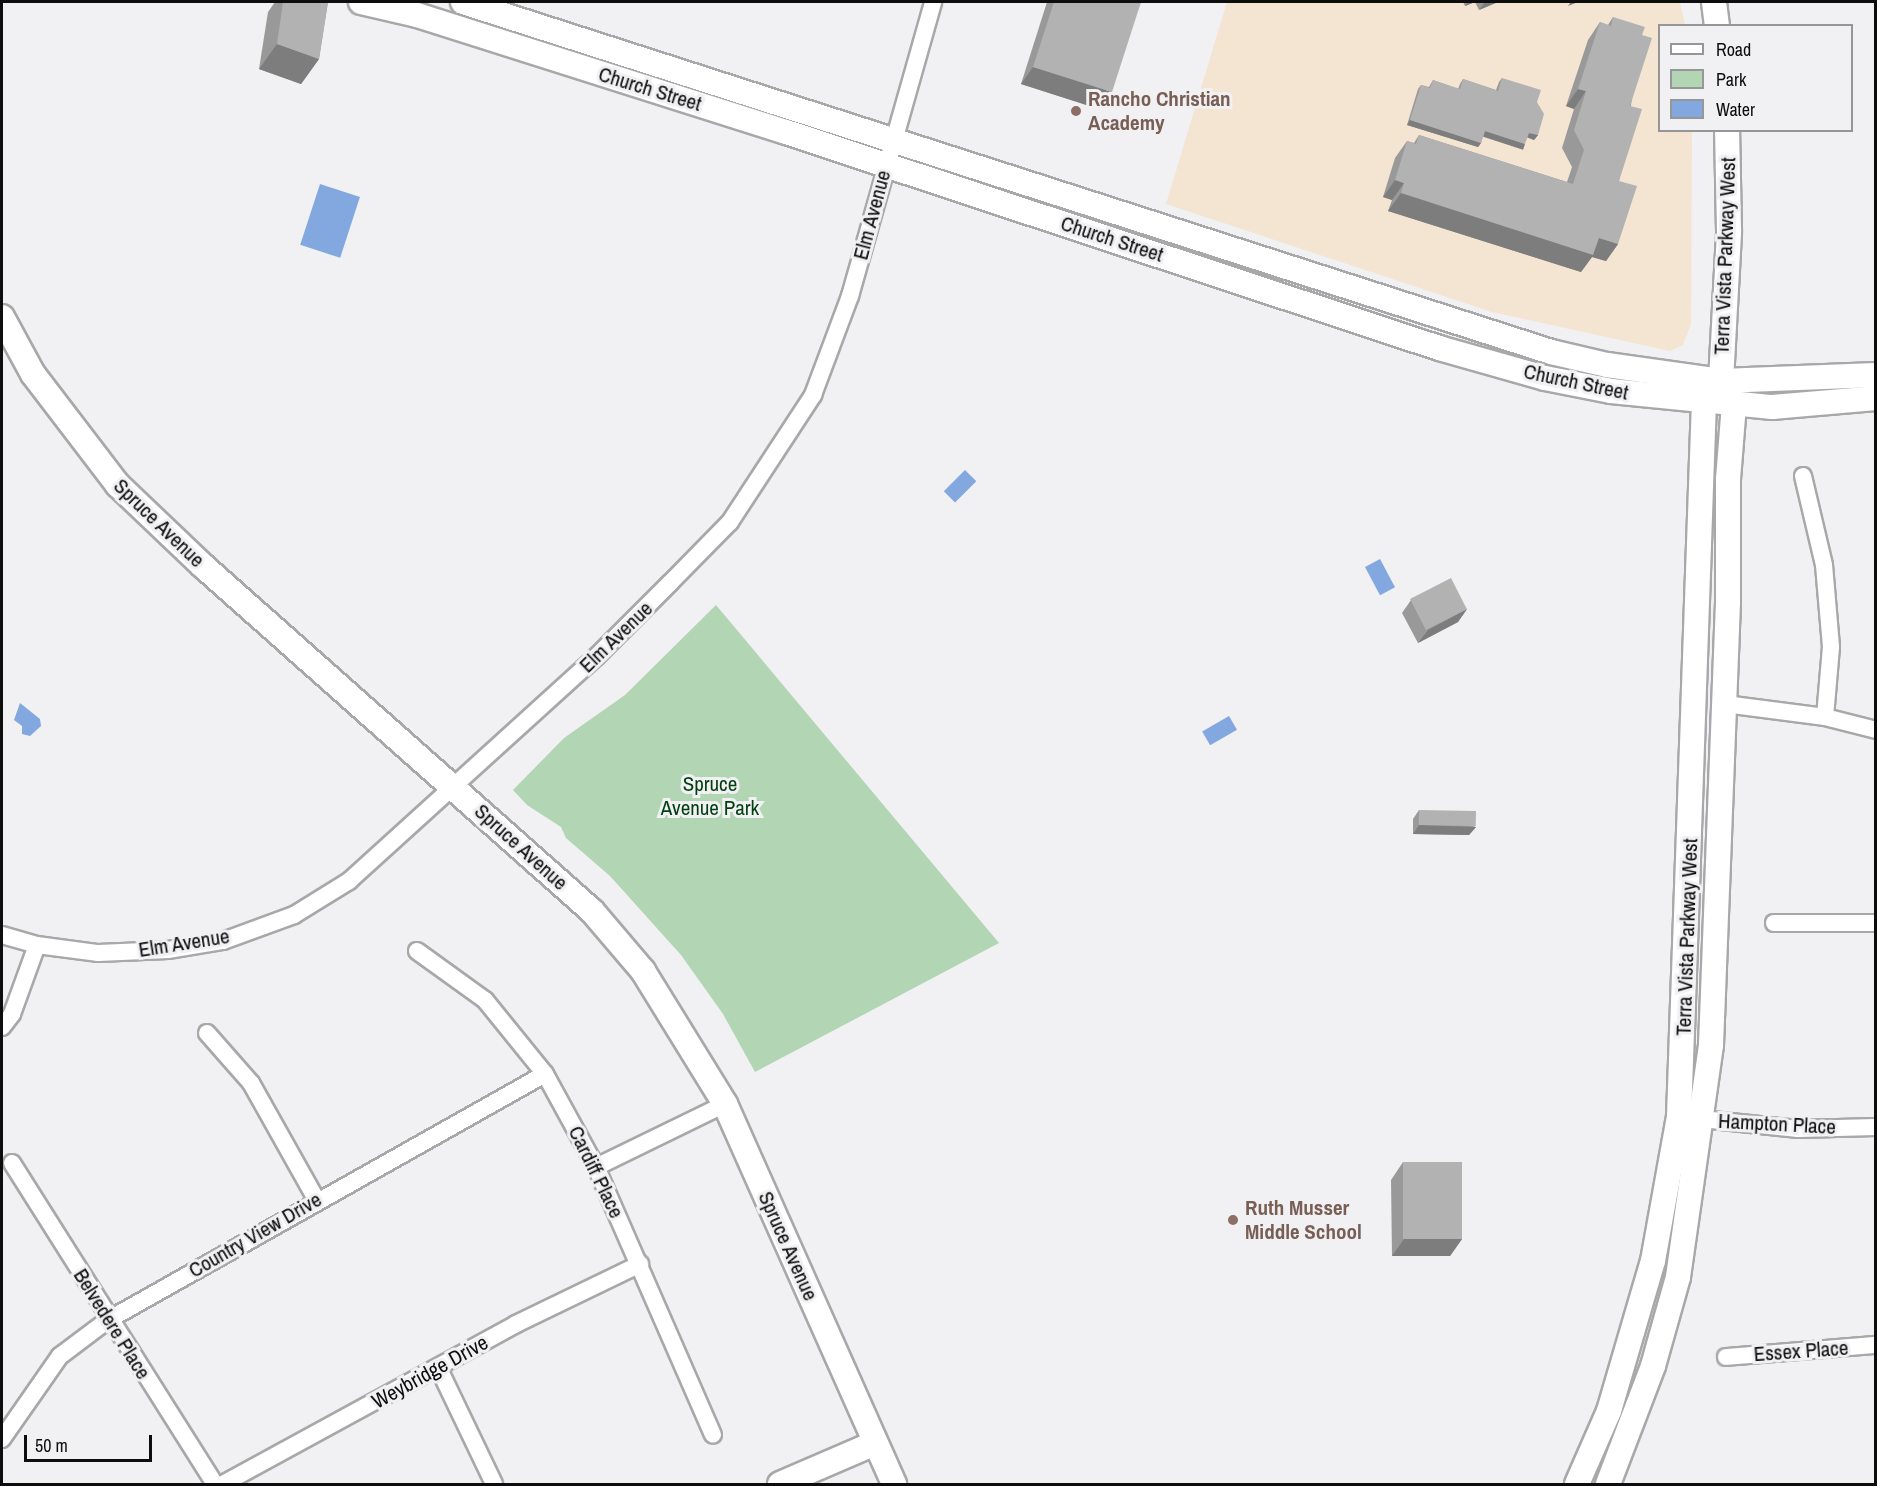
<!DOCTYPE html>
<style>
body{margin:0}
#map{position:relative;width:1877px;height:1486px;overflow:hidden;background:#f1f0f3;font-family:"Archivo Narrow",sans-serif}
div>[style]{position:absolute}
.commercial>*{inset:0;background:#f4e4d2}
.green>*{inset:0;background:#b2d5b4}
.water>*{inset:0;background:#83a8df;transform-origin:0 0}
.roads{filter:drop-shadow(2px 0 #a8a8aa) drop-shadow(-2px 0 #a8a8aa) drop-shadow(0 2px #a8a8aa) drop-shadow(0 -2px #a8a8aa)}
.street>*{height:16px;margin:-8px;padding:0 8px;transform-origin:8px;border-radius:8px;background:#fff}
.secondary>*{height:24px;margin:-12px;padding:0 12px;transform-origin:12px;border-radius:12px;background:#fff}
.wall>*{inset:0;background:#9a999a}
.shaded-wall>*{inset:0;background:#7d7d7d;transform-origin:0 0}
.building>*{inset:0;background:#b3b2b3;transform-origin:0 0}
.dots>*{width:16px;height:16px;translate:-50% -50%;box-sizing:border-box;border:3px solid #f1f0f3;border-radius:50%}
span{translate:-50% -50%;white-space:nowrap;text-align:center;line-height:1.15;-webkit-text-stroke:6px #f1f0f3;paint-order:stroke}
.street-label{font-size:21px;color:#0d0d0e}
.education-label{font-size:21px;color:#785e54;font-weight:700}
.left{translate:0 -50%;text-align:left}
.park-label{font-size:21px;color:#003f10}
.frame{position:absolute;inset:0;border:3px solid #0d0d0e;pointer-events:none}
.legend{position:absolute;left:1658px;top:24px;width:195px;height:108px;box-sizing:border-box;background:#f1f0f3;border:2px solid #969597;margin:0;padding:8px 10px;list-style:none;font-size:18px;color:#0d0d0e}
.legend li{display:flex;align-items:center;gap:12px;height:30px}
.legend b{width:30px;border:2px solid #969597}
.scale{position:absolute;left:24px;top:1435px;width:128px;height:27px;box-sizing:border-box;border:3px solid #0d0d0e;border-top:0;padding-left:8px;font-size:18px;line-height:21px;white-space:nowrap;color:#0d0d0e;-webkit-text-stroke:4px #f1f0f3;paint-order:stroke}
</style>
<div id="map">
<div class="commercial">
<i style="clip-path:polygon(1227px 2px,1680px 2px,1685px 25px,1660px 26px,1660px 130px,1692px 131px,1691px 324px,1683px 345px,1670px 351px,1492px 312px,1166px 204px)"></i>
</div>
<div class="green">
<i style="clip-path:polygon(716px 605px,999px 943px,755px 1072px,723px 1014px,681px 955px,610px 876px,566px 838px,561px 827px,527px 805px,513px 790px,564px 738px,625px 695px)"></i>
</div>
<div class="water">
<i style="left:320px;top:184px;width:42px;height:64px;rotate:18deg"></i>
<i style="left:965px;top:470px;width:16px;height:30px;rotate:45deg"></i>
<i style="left:1380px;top:559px;width:32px;height:17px;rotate:62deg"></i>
<i style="clip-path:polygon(20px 703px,40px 719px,41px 726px,30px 736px,22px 734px,22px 726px,14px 720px)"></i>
<i style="left:1229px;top:716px;width:16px;height:31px;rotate:60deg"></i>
</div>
<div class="roads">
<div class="street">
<i style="left:1803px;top:476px;width:91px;rotate:76.7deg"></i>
<i style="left:1824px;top:565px;width:82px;rotate:85.1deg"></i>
<i style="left:1831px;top:647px;width:70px;rotate:94.9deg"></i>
<i style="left:1725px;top:704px;width:101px;rotate:7.4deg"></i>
<i style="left:1825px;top:717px;width:53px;rotate:14.3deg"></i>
<i style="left:1774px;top:923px;width:102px"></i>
<i style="left:2px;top:935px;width:36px;rotate:16deg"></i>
<i style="left:37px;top:945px;width:62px;rotate:7.5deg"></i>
<i style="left:98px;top:953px;width:70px;rotate:-2.5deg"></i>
<i style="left:168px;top:950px;width:56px;rotate:-9.3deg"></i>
<i style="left:223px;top:941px;width:76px;rotate:-20.1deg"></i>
<i style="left:294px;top:915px;width:65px;rotate:-31.7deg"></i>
<i style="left:349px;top:881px;width:333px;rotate:-42.2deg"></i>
<i style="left:596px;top:657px;width:105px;rotate:-45deg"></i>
<i style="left:670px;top:583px;width:86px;rotate:-45.5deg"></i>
<i style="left:730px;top:522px;width:152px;rotate:-56.8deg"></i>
<i style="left:813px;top:395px;width:106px;rotate:-69.5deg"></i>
<i style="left:850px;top:296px;width:305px;rotate:-74.2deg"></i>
<i style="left:417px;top:951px;width:84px;rotate:35.8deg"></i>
<i style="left:485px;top:1000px;width:95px;rotate:51deg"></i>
<i style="left:545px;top:1074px;width:106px;rotate:61.3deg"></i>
<i style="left:596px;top:1167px;width:292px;rotate:66.4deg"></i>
<i style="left:2px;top:1027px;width:16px;rotate:-52deg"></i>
<i style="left:12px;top:1014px;width:73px;rotate:-70.1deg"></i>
<i style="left:207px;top:1033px;width:67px;rotate:48.7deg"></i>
<i style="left:251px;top:1083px;width:133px;rotate:60.7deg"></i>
<i style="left:1692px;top:1118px;width:107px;rotate:5.9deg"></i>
<i style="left:1798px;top:1129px;width:78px;rotate:-1.5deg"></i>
<i style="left:12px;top:1163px;width:380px;rotate:57.7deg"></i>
<i style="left:596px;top:1167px;width:144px;rotate:-26deg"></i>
<i style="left:1726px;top:1357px;width:150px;rotate:-4.6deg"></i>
<i style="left:439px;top:1369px;width:127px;rotate:64.4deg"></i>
<i style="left:2px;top:1439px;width:101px;rotate:-55.1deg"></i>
<i style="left:60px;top:1356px;width:60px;rotate:-36.9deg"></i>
<i style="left:108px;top:1320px;width:501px;rotate:-29.38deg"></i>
<i style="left:223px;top:1484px;width:334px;rotate:-28.6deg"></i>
<i style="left:516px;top:1324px;width:138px;rotate:-25.8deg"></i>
</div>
<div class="secondary">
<i style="left:361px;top:2px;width:57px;rotate:13.1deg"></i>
<i style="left:417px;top:15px;width:387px;rotate:17.6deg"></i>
<i style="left:786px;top:132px;width:688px;rotate:18.3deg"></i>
<i style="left:1439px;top:348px;width:110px;rotate:15.8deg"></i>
<i style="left:1545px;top:378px;width:67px;rotate:11.1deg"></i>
<i style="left:1611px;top:391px;width:162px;rotate:5.7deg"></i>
<i style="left:1772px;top:407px;width:104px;rotate:-4.9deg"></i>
<i style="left:463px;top:2px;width:1143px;rotate:17.83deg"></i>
<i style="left:1551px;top:352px;width:57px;rotate:13.1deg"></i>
<i style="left:1607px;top:365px;width:115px;rotate:8deg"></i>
<i style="left:1721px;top:381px;width:155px;rotate:-2.2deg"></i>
<i style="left:1714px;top:2px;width:24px;rotate:83deg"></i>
<i style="left:2px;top:317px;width:65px;rotate:61.5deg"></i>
<i style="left:33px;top:374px;width:140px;rotate:52.6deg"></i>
<i style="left:118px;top:485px;width:117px;rotate:43.6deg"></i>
<i style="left:203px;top:566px;width:520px;rotate:41.57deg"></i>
<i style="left:592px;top:911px;width:79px;rotate:49.6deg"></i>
<i style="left:643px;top:971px;width:156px;rotate:58.3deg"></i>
<i style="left:725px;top:1104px;width:416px;rotate:66deg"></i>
<i style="left:780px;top:1484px;width:103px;rotate:-23.3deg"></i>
<i style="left:1577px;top:1484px;width:80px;rotate:-66.3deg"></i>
<i style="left:1609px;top:1411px;width:156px;rotate:-73.7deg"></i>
<i style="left:1653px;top:1261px;width:146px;rotate:-79.8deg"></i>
<i style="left:1679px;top:1117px;width:716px;rotate:-88deg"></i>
<i style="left:1704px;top:401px;width:14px;rotate:-51deg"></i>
<i style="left:1608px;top:1484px;width:126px;rotate:-69.1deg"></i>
<i style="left:1653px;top:1366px;width:92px;rotate:-74.3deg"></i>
<i style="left:1678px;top:1277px;width:234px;rotate:-81.9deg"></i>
<i style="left:1711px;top:1045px;width:443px;rotate:-87.8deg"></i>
<i style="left:1728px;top:602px;width:123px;rotate:-90deg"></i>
<i style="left:1728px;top:479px;width:75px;rotate:-85.4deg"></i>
<i style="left:1734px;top:404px;width:26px;rotate:-119deg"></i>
<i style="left:1721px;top:381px;width:150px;rotate:-86.9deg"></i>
<i style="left:1729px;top:231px;width:101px;rotate:-91.1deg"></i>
</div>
</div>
<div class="wall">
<i style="clip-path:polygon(275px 2px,328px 2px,319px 59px,301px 84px,259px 69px,268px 12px)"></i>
<i style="clip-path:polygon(1047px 2px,1141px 2px,1099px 109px,1021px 84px)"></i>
<i style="clip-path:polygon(1463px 2px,1498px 2px,1479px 10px,1475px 2px,1465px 6px)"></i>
<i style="clip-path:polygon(1613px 17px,1642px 35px,1619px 181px,1618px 244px,1606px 261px,1592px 257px,1581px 272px,1388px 211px,1392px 200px,1383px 197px,1395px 158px,1407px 141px,1414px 143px,1419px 135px,1567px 182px,1572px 167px,1562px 148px,1574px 109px,1566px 106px,1588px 40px,1600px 22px,1608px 25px)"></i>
<i style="clip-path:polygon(1502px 78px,1537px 102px,1538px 135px,1534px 140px,1527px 137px,1522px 149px,1483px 136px,1481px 143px,1478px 147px,1407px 125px,1418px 89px,1421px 85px,1429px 87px,1433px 80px,1458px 89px,1460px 84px,1463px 79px,1496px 90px,1499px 82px)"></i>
<i style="clip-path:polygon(1411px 600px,1467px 609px,1458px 622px,1418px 643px,1402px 613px)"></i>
<i style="clip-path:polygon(1419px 810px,1476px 827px,1469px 835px,1413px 834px,1413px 819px)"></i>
<i style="clip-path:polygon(1403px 1162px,1462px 1239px,1450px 1256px,1392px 1256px,1391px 1180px)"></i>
</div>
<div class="shaded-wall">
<i style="clip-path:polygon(1468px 2px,1475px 2px,1465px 6px)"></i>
<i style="clip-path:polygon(1485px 2px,1498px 2px,1479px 10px)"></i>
<i style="clip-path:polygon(1571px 2px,1578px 2px,1568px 6px)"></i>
<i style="clip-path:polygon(277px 44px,319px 59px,301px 84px,259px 69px)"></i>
<i style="clip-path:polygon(1033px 67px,1112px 92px,1099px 109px,1021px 84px)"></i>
<i style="clip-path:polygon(1578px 89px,1586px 91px,1574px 109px,1566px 106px)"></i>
<i style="clip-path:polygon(1410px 120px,1481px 143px,1478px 147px,1407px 125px)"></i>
<i style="left:1485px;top:131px;width:42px;height:6px;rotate:18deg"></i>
<i style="clip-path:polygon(1529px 133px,1538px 135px,1534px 140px,1526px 137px)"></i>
<i style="clip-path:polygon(1395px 180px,1404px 183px,1392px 200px,1383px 197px)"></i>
<i style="clip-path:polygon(1401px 193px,1599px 238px,1618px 244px,1606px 261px,1592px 257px,1581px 272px,1388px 211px)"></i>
<i style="clip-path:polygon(1467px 609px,1458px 622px,1418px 643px,1428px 630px)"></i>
<i style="clip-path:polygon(1419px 825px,1476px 827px,1469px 835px,1413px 834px)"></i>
<i style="clip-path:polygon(1404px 1239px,1462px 1239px,1450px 1256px,1392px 1256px)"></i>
</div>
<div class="building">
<i style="clip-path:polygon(283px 2px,328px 2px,319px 59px,277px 44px)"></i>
<i style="clip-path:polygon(1054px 2px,1141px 2px,1112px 92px,1033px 67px)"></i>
<i style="clip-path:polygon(1613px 17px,1645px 27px,1642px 35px,1652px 38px,1630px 106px,1642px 109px,1619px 181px,1637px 186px,1618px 244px,1599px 238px,1593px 255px,1401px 193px,1404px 183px,1395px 180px,1407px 141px,1416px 144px,1419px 135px,1573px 184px,1584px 150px,1574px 130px,1586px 91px,1578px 89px,1600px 22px,1611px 26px)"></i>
<i style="clip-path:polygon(1502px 78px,1541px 90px,1537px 102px,1544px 114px,1538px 135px,1529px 133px,1525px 144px,1485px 131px,1481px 143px,1410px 120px,1421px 85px,1430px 88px,1433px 80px,1460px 89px,1463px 79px,1498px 91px)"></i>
<i style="left:1451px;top:578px;width:35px;height:46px;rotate:63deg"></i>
<i style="left:1419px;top:810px;width:57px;height:15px;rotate:1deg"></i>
<i style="left:1403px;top:1162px;width:59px;height:77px"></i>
</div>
<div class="dots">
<i style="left:1076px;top:111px;background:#8d6e63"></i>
<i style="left:1233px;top:1220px;background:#8d6e63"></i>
</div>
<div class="street-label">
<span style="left:650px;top:89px;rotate:17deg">Church Street</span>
<span style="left:872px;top:215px;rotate:-75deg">Elm Avenue</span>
<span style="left:1112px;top:239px;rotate:18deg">Church Street</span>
<span style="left:1725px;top:256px;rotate:-88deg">Terra Vista Parkway West</span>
<span style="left:1576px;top:382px;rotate:12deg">Church Street</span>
<span style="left:159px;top:523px;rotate:44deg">Spruce Avenue</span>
<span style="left:616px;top:637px;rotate:-44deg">Elm Avenue</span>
<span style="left:521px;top:847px;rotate:42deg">Spruce Avenue</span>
<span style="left:1687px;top:937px;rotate:-88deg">Terra Vista Parkway West</span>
<span style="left:184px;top:943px;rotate:-9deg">Elm Avenue</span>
<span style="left:1777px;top:1124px;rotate:3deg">Hampton Place</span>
<span style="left:596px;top:1172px;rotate:64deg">Cardiff Place</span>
<span style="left:255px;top:1235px;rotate:-30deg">Country View Drive</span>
<span style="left:788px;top:1246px;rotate:66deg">Spruce Avenue</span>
<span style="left:112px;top:1324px;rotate:58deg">Belvedere Place</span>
<span style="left:1801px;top:1351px;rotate:-4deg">Essex Place</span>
<span style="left:430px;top:1372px;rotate:-29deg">Weybridge Drive</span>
</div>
<div class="education-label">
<span class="left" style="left:1088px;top:111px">Rancho Christian<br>Academy</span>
<span class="left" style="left:1245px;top:1220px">Ruth Musser<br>Middle School</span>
</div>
<div class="park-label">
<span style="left:710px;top:796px">Spruce<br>Avenue Park</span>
</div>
<div class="frame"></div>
<ul class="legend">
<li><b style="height:8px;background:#fff"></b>Road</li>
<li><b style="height:16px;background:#b2d5b4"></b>Park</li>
<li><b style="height:16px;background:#83a8df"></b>Water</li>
</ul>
<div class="scale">50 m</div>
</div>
